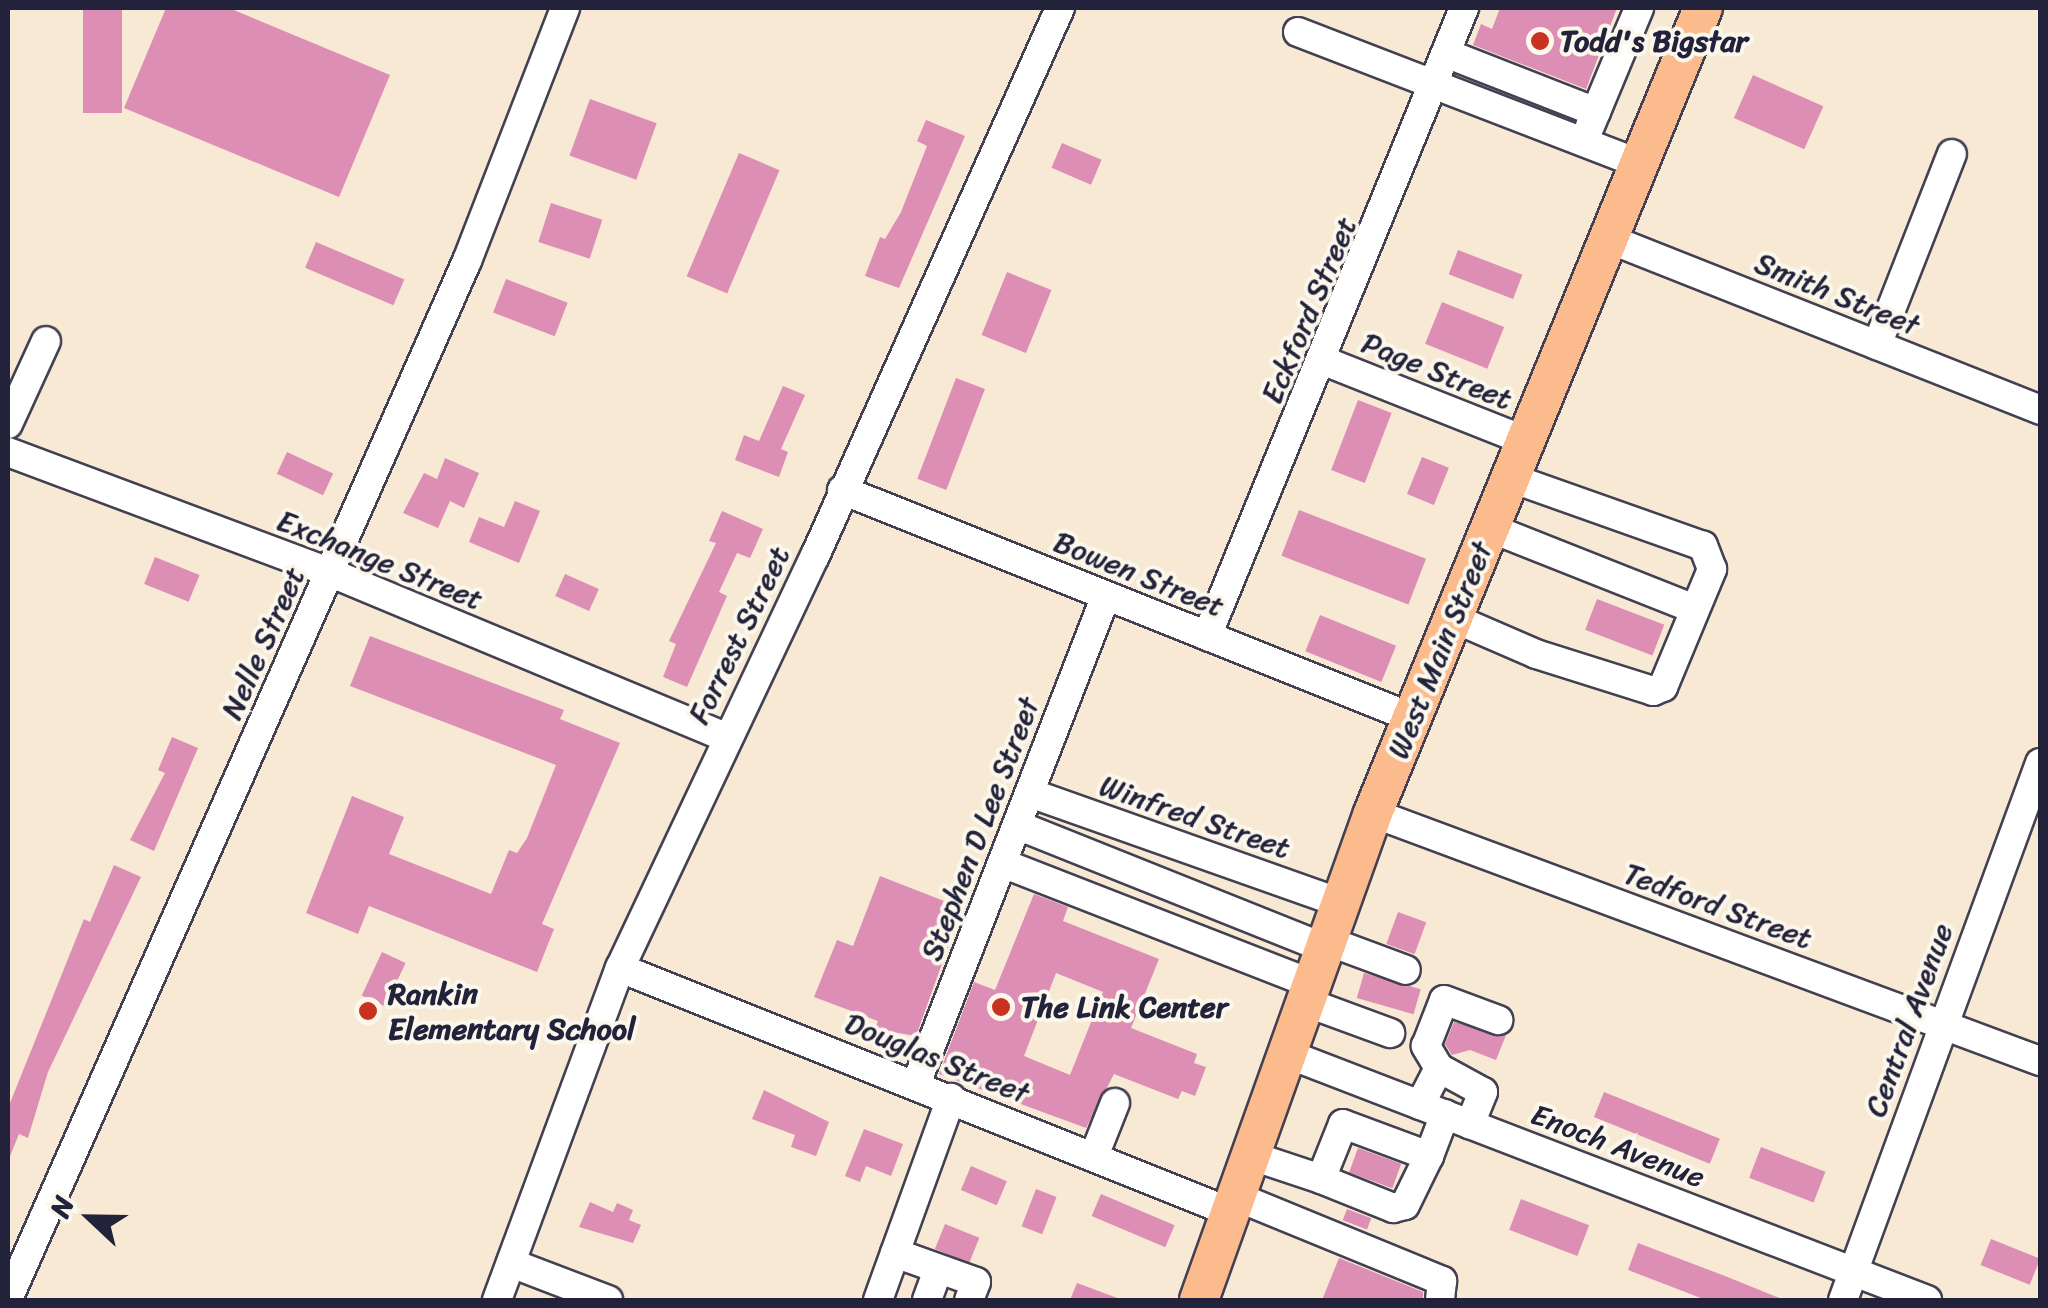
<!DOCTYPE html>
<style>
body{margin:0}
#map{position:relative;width:2048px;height:1308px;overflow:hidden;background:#f7e9d4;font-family:Sriracha,sans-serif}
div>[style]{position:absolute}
.building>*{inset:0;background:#dd8eb5;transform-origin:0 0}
.roads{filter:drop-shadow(2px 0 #424052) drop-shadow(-2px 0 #424052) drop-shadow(0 2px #424052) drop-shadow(0 -2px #424052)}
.minor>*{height:28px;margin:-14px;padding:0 14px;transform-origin:14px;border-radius:14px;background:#fff}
.major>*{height:38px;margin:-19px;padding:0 19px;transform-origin:19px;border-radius:19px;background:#fbbb8d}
.dots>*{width:28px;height:28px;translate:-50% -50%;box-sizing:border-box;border:5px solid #fbf7ec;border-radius:50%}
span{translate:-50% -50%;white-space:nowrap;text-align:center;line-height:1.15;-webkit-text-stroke:8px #fbf7ec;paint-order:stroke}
.poi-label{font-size:30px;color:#22223b;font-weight:700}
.left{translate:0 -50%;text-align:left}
.street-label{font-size:30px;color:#22223b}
.frame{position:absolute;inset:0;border:10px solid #22223b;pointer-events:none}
.north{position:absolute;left:40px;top:1168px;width:100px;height:100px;-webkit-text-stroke:8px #fbf7ec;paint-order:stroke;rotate:292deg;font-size:28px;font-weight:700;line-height:40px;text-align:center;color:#22223b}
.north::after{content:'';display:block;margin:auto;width:35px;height:45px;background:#22223b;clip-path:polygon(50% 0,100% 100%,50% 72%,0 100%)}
</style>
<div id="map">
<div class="building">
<i style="left:83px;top:8px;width:39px;height:105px"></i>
<i style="clip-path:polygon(166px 8px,229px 8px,390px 75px,339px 197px,124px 108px)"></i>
<i style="clip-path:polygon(1500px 8px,1617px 8px,1586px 89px,1473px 45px,1481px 24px,1492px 29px)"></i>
<i style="left:1753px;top:75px;width:77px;height:47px;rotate:24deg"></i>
<i style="left:590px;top:99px;width:71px;height:60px;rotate:20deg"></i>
<i style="clip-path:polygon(926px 120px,965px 136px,899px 288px,865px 276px,880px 237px,885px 239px,901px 212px,927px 146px,917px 141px)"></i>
<i style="left:1062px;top:143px;width:43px;height:27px;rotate:23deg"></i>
<i style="left:739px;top:153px;width:44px;height:134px;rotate:23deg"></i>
<i style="left:551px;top:203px;width:54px;height:41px;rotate:18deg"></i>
<i style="left:316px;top:242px;width:96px;height:28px;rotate:23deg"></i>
<i style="left:1458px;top:250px;width:69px;height:26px;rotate:21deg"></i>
<i style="left:1007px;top:272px;width:48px;height:68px;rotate:22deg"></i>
<i style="left:506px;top:279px;width:66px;height:36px;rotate:21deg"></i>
<i style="left:1442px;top:302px;width:67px;height:45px;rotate:22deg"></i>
<i style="left:956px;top:378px;width:31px;height:108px;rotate:21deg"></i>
<i style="clip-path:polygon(783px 386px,805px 395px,781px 449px,788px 452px,779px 477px,735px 460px,744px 435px,759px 441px)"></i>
<i style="left:1358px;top:400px;width:36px;height:75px;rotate:21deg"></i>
<i style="left:287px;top:452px;width:51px;height:24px;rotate:25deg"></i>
<i style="left:1422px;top:457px;width:29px;height:40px;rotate:22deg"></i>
<i style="clip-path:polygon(445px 458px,479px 473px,464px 508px,450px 501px,438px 528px,403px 513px,424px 473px,437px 479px)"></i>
<i style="clip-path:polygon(515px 501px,540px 511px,519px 563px,469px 542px,479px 517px,504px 527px)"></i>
<i style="left:1299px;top:510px;width:136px;height:49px;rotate:21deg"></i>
<i style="clip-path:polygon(722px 511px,763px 529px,750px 558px,737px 553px,719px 592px,727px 596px,687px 687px,663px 677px,676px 644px,669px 641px,716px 543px,709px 541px)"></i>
<i style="left:155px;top:557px;width:48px;height:29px;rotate:22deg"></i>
<i style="left:565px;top:574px;width:37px;height:24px;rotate:24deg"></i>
<i style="left:1597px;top:599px;width:72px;height:33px;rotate:21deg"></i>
<i style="left:1320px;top:615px;width:82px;height:39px;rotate:22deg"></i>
<i style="clip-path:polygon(370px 636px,564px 710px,560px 719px,620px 743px,542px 924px,554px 929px,537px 972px,369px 906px,358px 934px,306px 913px,352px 796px,404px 817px,389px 854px,491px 894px,509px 850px,517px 853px,527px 838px,556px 765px,350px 686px)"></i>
<i style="clip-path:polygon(172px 737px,198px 748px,154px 851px,130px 840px,165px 773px,158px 770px)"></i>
<i style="clip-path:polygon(114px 865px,141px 877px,48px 1072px,28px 1138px,19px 1134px,8px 1161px,8px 1108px,84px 919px,90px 922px)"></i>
<i style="clip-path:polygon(880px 876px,962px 908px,916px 1036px,875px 1029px,878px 1021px,814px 997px,837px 940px,853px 946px)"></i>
<i style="clip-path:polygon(evenodd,1034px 894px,1068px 907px,1063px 921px,1159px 959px,1131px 1028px,1197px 1054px,1194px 1063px,1206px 1067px,1195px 1096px,1182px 1091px,1178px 1099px,1114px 1074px,1086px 1128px,939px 1074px,974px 982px,995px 990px,1034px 894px,1056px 973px,1103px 992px,1070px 1075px,1024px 1056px,1056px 973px)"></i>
<i style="left:1398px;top:912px;width:30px;height:34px;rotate:20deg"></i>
<i style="left:382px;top:952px;width:26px;height:48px;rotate:25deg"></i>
<i style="left:1364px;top:973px;width:59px;height:26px;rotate:16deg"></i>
<i style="clip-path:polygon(1454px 1022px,1506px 1035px,1496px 1060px,1470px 1050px,1452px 1055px,1445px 1044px)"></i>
<i style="clip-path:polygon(764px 1090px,829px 1122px,816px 1156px,791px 1147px,795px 1135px,752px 1119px)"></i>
<i style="left:1604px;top:1092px;width:125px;height:27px;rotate:22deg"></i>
<i style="clip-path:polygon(864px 1129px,903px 1144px,891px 1176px,866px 1166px,860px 1182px,845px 1176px)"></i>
<i style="left:1761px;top:1147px;width:69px;height:33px;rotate:21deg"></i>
<i style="left:1358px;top:1148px;width:46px;height:26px;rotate:20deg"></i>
<i style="left:971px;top:1166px;width:39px;height:26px;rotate:23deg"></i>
<i style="left:1036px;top:1189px;width:22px;height:40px;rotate:21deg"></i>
<i style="left:1101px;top:1194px;width:80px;height:24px;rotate:23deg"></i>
<i style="left:1521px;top:1199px;width:73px;height:33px;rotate:21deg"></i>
<i style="clip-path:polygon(590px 1202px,613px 1212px,617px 1203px,633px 1210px,629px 1220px,641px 1225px,633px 1243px,579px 1227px)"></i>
<i style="left:1347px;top:1209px;width:26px;height:12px;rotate:21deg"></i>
<i style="left:945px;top:1224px;width:37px;height:27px;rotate:22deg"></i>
<i style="left:1991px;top:1239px;width:53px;height:28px;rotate:22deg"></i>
<i style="clip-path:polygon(1638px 1243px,1725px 1276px,1784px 1300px,1706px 1300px,1628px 1270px)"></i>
<i style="clip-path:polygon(1339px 1258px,1423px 1292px,1423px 1300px,1322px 1300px)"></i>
<i style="clip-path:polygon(1077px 1283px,1120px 1299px,1120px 1300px,1070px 1300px)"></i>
</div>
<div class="roads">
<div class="minor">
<i style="left:1298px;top:32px;width:364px;rotate:21.1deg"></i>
<i style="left:1448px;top:54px;width:159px;rotate:21.4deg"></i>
<i style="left:1590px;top:126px;width:128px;rotate:-67.4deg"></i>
<i style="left:1609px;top:239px;width:464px;rotate:21.6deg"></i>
<i style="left:1877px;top:345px;width:205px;rotate:-68.6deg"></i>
<i style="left:1324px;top:361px;width:217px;rotate:21.6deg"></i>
<i style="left:8px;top:424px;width:91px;rotate:-65.4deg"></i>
<i style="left:8px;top:452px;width:343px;rotate:20.5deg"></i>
<i style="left:329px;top:572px;width:429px;rotate:22.6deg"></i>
<i style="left:842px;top:490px;width:615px;rotate:21.77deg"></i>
<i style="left:1490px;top:528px;width:220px;rotate:21.6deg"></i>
<i style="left:1453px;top:618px;width:90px;rotate:23.4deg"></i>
<i style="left:1536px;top:654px;width:123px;rotate:17.5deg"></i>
<i style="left:1653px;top:691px;width:11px;rotate:-22deg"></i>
<i style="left:1663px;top:687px;width:128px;rotate:-67.4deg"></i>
<i style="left:1712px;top:569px;width:25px;rotate:-111deg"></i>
<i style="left:1703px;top:546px;width:204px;rotate:-160.5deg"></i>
<i style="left:1207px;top:636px;width:679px;rotate:-67.74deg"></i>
<i style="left:1030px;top:793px;width:327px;rotate:19.5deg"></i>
<i style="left:1373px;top:813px;width:712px;rotate:20.4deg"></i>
<i style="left:1017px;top:825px;width:328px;rotate:21.8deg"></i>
<i style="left:1002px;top:863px;width:331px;rotate:21.3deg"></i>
<i style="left:1325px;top:940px;width:86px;rotate:20.3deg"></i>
<i style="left:620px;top:968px;width:657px;rotate:21.8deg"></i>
<i style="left:1303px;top:1001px;width:93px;rotate:20.2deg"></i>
<i style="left:1285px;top:1053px;width:688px;rotate:21.04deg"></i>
<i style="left:1439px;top:1068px;width:26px;rotate:-121deg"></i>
<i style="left:1426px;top:1046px;width:49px;rotate:-68.6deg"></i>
<i style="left:1444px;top:1000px;width:58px;rotate:20.3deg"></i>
<i style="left:916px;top:1084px;width:521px;rotate:-68.75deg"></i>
<i style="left:1420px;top:1105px;width:42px;rotate:-62.8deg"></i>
<i style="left:1439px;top:1068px;width:50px;rotate:28.6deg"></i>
<i style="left:1483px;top:1092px;width:35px;rotate:112deg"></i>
<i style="left:1249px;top:1155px;width:76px;rotate:18.4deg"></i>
<i style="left:1321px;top:1179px;width:59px;rotate:-68.2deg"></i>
<i style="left:1343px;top:1124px;width:92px;rotate:20.4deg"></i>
<i style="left:1429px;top:1156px;width:45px;rotate:-69.1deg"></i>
<i style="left:1094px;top:1156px;width:57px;rotate:-68.4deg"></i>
<i style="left:1321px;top:1179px;width:78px;rotate:21.9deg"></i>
<i style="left:1393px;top:1208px;width:12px;rotate:-14deg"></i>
<i style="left:1405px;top:1205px;width:55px;rotate:-63.9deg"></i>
<i style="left:1235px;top:1196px;width:224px;rotate:22.3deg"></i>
<i style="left:1442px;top:1281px;width:19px;rotate:96deg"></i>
<i style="left:895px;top:1253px;width:86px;rotate:19.7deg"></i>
<i style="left:976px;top:1282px;width:19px;rotate:111deg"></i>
<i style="left:511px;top:1263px;width:104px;rotate:20.9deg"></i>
<i style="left:8px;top:1299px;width:1135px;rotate:-66.15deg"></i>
<i style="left:467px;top:261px;width:271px;rotate:-68.8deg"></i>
<i style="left:497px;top:1300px;width:354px;rotate:-69.7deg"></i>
<i style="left:620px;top:968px;width:456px;rotate:-64.7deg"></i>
<i style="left:815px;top:556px;width:600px;rotate:-65.91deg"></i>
<i style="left:878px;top:1300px;width:215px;rotate:-70.1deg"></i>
<i style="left:927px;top:1300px;width:32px;rotate:-70deg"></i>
<i style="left:1843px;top:1300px;width:572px;rotate:-69.85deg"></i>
</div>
<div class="major">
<i style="left:1199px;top:1300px;width:517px;rotate:-70.34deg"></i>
<i style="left:1373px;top:813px;width:870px;rotate:-67.71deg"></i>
</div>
</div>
<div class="dots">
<i style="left:1540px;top:41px;background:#c8321e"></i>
<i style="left:1001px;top:1007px;background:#c8321e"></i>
<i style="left:368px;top:1011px;background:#c8321e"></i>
</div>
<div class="poi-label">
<span class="left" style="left:1560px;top:41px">Todd's Bigstar</span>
<span class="left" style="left:388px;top:1011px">Rankin<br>Elementary School</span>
<span class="left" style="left:1021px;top:1007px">The Link Center</span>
</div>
<div class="street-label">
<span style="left:1837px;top:294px;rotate:22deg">Smith Street</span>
<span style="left:1309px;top:310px;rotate:-67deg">Eckford Street</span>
<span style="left:1437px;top:371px;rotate:22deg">Page Street</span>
<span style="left:380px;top:560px;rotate:22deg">Exchange Street</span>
<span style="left:1139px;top:574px;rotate:22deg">Bowen Street</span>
<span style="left:739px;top:635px;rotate:-64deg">Forrest Street</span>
<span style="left:263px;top:643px;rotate:-66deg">Nelle Street</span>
<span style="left:1440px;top:650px;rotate:-68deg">West Main Street</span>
<span style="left:1195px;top:817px;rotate:19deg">Winfred Street</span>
<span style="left:980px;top:829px;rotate:-69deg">Stephen D Lee Street</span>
<span style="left:1718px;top:906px;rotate:20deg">Tedford Street</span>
<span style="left:1909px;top:1020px;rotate:-70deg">Central Avenue</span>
<span style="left:937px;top:1058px;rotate:22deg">Douglas Street</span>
<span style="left:1618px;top:1146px;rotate:21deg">Enoch Avenue</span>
</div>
<div class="frame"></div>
<div class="north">N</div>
</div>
